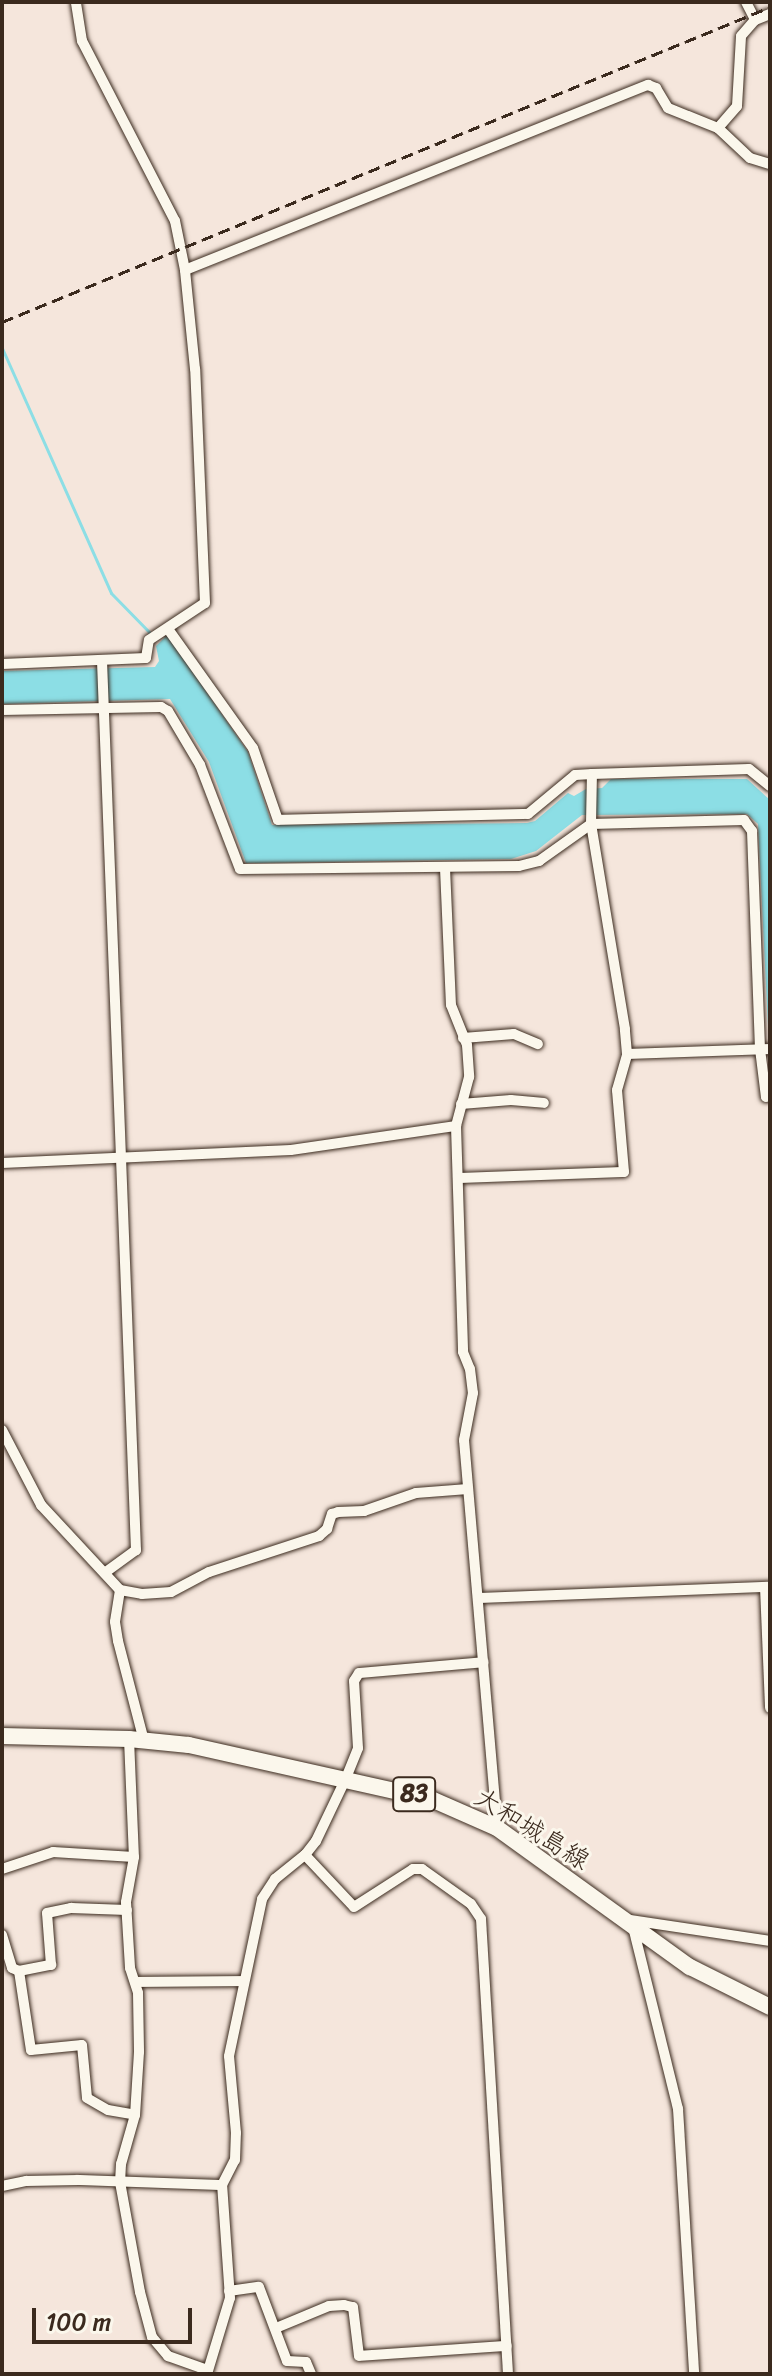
<!DOCTYPE html>
<meta charset="utf-8">
<style>
body{margin:0}
#map{position:relative;width:772px;height:2376px;overflow:hidden;background:#f5e6dc;font-family:Sriracha,"Klee One",sans-serif}
div>[style]{position:absolute}
.water>*{inset:0;background:#8cdee5}
.stream>*{height:3px;margin:-1.5px;padding:0 1.5px;transform-origin:1.5px;border-radius:1.5px;background:#8cdee5}
.roads{filter:drop-shadow(0 0 2px #3b2a1e) drop-shadow(0 0 2px #3b2a1e)}
.street>*{height:10px;margin:-5px;padding:0 5px;transform-origin:5px;border-radius:5px;background:#fbf7ec}
.primary>*{height:16px;margin:-8px;padding:0 8px;transform-origin:8px;border-radius:8px;background:#fbf7ec}
.rail>*{height:3px;margin-top:-1.5px;transform-origin:0;background:repeating-linear-gradient(90deg,#3b2a1e 0 12px,transparent 0 18px)}
span{translate:-50% -50%;white-space:nowrap;text-align:center;line-height:1.15;-webkit-text-stroke:6px #fbf7ec;paint-order:stroke}
.shield-label span{padding:2px 6px;background:#fbf7ec;border:2px solid;border-radius:6px;-webkit-text-stroke-width:0}
.shield-label{font-size:24px;color:#3b2a1e;font-weight:700}
.street-label{font-size:26px;color:#3b2a1e}
.frame{position:absolute;inset:0;border:4px solid #3b2a1e;pointer-events:none}
.scale{position:absolute;left:32px;top:2308px;width:160px;height:36px;box-sizing:border-box;border:4px solid #3b2a1e;border-top:0;padding-left:10px;font-size:24px;line-height:28px;white-space:nowrap;color:#3b2a1e;-webkit-text-stroke:6px #fbf7ec;paint-order:stroke}
</style>
<div id="map">
<div class="water">
<i style="clip-path:polygon(167px 635px,248px 752px,272px 825px,527px 823px,535px 821px,568px 793px,574px 796px,586px 789px,602px 788px,611px 779px,747px 779px,770px 800px,770px 1067px,758px 824px,747px 814px,582px 815px,536px 851px,511px 859px,246px 863px,209px 762px,170px 699px,2px 704px,2px 671px,155px 667px,159px 661px,156px 646px)"></i>
</div>
<div class="stream">
<i style="left:2px;top:348px;width:268px;rotate:66deg"></i>
<i style="left:111px;top:593px;width:57px;rotate:45.7deg"></i>
</div>
<div class="roads">
<div class="street">
<i style="left:746px;top:2px;width:20px;rotate:63deg"></i>
<i style="left:718px;top:128px;width:29px;rotate:-49deg"></i>
<i style="left:737px;top:106px;width:70px;rotate:-86.7deg"></i>
<i style="left:741px;top:36px;width:21px;rotate:-49deg"></i>
<i style="left:755px;top:20px;width:16px;rotate:-22deg"></i>
<i style="left:185px;top:270px;width:499px;rotate:-21.8deg"></i>
<i style="left:648px;top:85px;width:9px;rotate:21deg"></i>
<i style="left:656px;top:88px;width:23px;rotate:59deg"></i>
<i style="left:668px;top:108px;width:54px;rotate:21.8deg"></i>
<i style="left:718px;top:128px;width:44px;rotate:43.2deg"></i>
<i style="left:750px;top:158px;width:21px;rotate:17deg"></i>
<i style="left:168px;top:629px;width:146px;rotate:54.5deg"></i>
<i style="left:253px;top:748px;width:76px;rotate:70.9deg"></i>
<i style="left:278px;top:820px;width:250px;rotate:-1.4deg"></i>
<i style="left:528px;top:814px;width:61px;rotate:-39.7deg"></i>
<i style="left:575px;top:775px;width:17px;rotate:-3deg"></i>
<i style="left:592px;top:774px;width:157px;rotate:-1.8deg"></i>
<i style="left:749px;top:769px;width:27px;rotate:39deg"></i>
<i style="left:102px;top:661px;width:890px;rotate:87.81deg"></i>
<i style="left:136px;top:1550px;width:39px;rotate:144deg"></i>
<i style="left:2px;top:664px;width:144px;rotate:-2.4deg"></i>
<i style="left:146px;top:658px;width:18px;rotate:-81deg"></i>
<i style="left:149px;top:640px;width:67px;rotate:-33.5deg"></i>
<i style="left:205px;top:603px;width:234px;rotate:-92.4deg"></i>
<i style="left:195px;top:369px;width:100px;rotate:-95.8deg"></i>
<i style="left:185px;top:270px;width:50px;rotate:-101.5deg"></i>
<i style="left:175px;top:221px;width:203px;rotate:-117.3deg"></i>
<i style="left:82px;top:41px;width:39px;rotate:-99deg"></i>
<i style="left:2px;top:710px;width:159px;rotate:-1.1deg"></i>
<i style="left:161px;top:707px;width:8px;rotate:30deg"></i>
<i style="left:168px;top:711px;width:63px;rotate:59.3deg"></i>
<i style="left:200px;top:765px;width:111px;rotate:69deg"></i>
<i style="left:240px;top:869px;width:279px;rotate:-0.6deg"></i>
<i style="left:519px;top:866px;width:21px;rotate:-14deg"></i>
<i style="left:539px;top:861px;width:64px;rotate:-35.4deg"></i>
<i style="left:591px;top:824px;width:153px;rotate:-1.5deg"></i>
<i style="left:744px;top:820px;width:14px;rotate:54deg"></i>
<i style="left:752px;top:831px;width:218px;rotate:87.9deg"></i>
<i style="left:760px;top:1049px;width:48px;rotate:82.9deg"></i>
<i style="left:766px;top:1097px;width:4px;rotate:-14deg"></i>
<i style="left:445px;top:868px;width:137px;rotate:87.5deg"></i>
<i style="left:451px;top:1005px;width:43px;rotate:68.2deg"></i>
<i style="left:467px;top:1045px;width:32px;rotate:86deg"></i>
<i style="left:469px;top:1077px;width:51px;rotate:104.9deg"></i>
<i style="left:456px;top:1126px;width:226px;rotate:88.2deg"></i>
<i style="left:463px;top:1352px;width:18px;rotate:68deg"></i>
<i style="left:470px;top:1369px;width:24px;rotate:83deg"></i>
<i style="left:473px;top:1393px;width:48px;rotate:100.8deg"></i>
<i style="left:464px;top:1440px;width:389px;rotate:85.1deg"></i>
<i style="left:463px;top:1038px;width:51px;rotate:-4.5deg"></i>
<i style="left:514px;top:1034px;width:26px;rotate:23deg"></i>
<i style="left:627px;top:1054px;width:143px;rotate:-2deg"></i>
<i style="left:461px;top:1104px;width:50px;rotate:-4.6deg"></i>
<i style="left:511px;top:1100px;width:33px;rotate:5deg"></i>
<i style="left:2px;top:1163px;width:289px;rotate:-2.6deg"></i>
<i style="left:291px;top:1150px;width:167px;rotate:-8.3deg"></i>
<i style="left:458px;top:1178px;width:166px;rotate:-2.1deg"></i>
<i style="left:624px;top:1172px;width:82px;rotate:-94.9deg"></i>
<i style="left:617px;top:1090px;width:37px;rotate:-74deg"></i>
<i style="left:627px;top:1054px;width:25px;rotate:-95deg"></i>
<i style="left:625px;top:1029px;width:208px;rotate:-99.4deg"></i>
<i style="left:591px;top:824px;width:50px;rotate:-88.9deg"></i>
<i style="left:2px;top:1430px;width:85px;rotate:62.5deg"></i>
<i style="left:41px;top:1505px;width:116px;rotate:47.1deg"></i>
<i style="left:120px;top:1590px;width:22px;rotate:10deg"></i>
<i style="left:142px;top:1594px;width:29px;rotate:-4deg"></i>
<i style="left:171px;top:1592px;width:43px;rotate:-27.8deg"></i>
<i style="left:209px;top:1572px;width:116px;rotate:-18.1deg"></i>
<i style="left:319px;top:1536px;width:11px;rotate:-41deg"></i>
<i style="left:327px;top:1529px;width:16px;rotate:-72deg"></i>
<i style="left:332px;top:1514px;width:6px;rotate:-18deg"></i>
<i style="left:338px;top:1512px;width:26px;rotate:-2deg"></i>
<i style="left:364px;top:1511px;width:55px;rotate:-19.1deg"></i>
<i style="left:416px;top:1493px;width:52px;rotate:-4.4deg"></i>
<i style="left:765px;top:1587px;width:121px;rotate:87.6deg"></i>
<i style="left:120px;top:1590px;width:32px;rotate:99deg"></i>
<i style="left:115px;top:1622px;width:19px;rotate:81deg"></i>
<i style="left:118px;top:1641px;width:103px;rotate:75.4deg"></i>
<i style="left:478px;top:1598px;width:292px;rotate:-2.2deg"></i>
<i style="left:129px;top:1739px;width:118px;rotate:87.6deg"></i>
<i style="left:134px;top:1857px;width:46px;rotate:100.1deg"></i>
<i style="left:126px;top:1902px;width:66px;rotate:86.5deg"></i>
<i style="left:130px;top:1968px;width:26px;rotate:72deg"></i>
<i style="left:138px;top:1993px;width:59px;rotate:89deg"></i>
<i style="left:139px;top:2052px;width:63px;rotate:93.6deg"></i>
<i style="left:135px;top:2115px;width:51px;rotate:105.9deg"></i>
<i style="left:121px;top:2164px;width:18px;rotate:93deg"></i>
<i style="left:120px;top:2182px;width:112px;rotate:79.7deg"></i>
<i style="left:140px;top:2292px;width:47px;rotate:75.1deg"></i>
<i style="left:152px;top:2337px;width:25px;rotate:50deg"></i>
<i style="left:168px;top:2356px;width:41px;rotate:19.7deg"></i>
<i style="left:305px;top:1855px;width:71px;rotate:46.7deg"></i>
<i style="left:354px;top:1907px;width:70px;rotate:-32.8deg"></i>
<i style="left:413px;top:1869px;width:9px"></i>
<i style="left:422px;top:1869px;width:60px;rotate:35.5deg"></i>
<i style="left:471px;top:1904px;width:18px;rotate:56deg"></i>
<i style="left:481px;top:1919px;width:456px;rotate:86.6deg"></i>
<i style="left:2px;top:1869px;width:54px;rotate:-18.4deg"></i>
<i style="left:53px;top:1852px;width:81px;rotate:3.5deg"></i>
<i style="left:630px;top:1920px;width:142px;rotate:8.5deg"></i>
<i style="left:633px;top:1927px;width:187px;rotate:76.1deg"></i>
<i style="left:678px;top:2109px;width:265px;rotate:86.5deg"></i>
<i style="left:2px;top:1935px;width:34px;rotate:73deg"></i>
<i style="left:12px;top:1968px;width:8px;rotate:23deg"></i>
<i style="left:19px;top:1971px;width:80px;rotate:81.4deg"></i>
<i style="left:31px;top:2050px;width:51px;rotate:-5.6deg"></i>
<i style="left:82px;top:2045px;width:53px;rotate:84.6deg"></i>
<i style="left:87px;top:2098px;width:24px;rotate:30deg"></i>
<i style="left:108px;top:2110px;width:27px;rotate:10deg"></i>
<i style="left:19px;top:1971px;width:33px;rotate:-11deg"></i>
<i style="left:51px;top:1965px;width:52px;rotate:-94.4deg"></i>
<i style="left:47px;top:1913px;width:25px;rotate:-12deg"></i>
<i style="left:71px;top:1908px;width:56px;rotate:2deg"></i>
<i style="left:136px;top:1982px;width:108px;rotate:-0.5deg"></i>
<i style="left:2px;top:2186px;width:25px;rotate:-12deg"></i>
<i style="left:26px;top:2181px;width:52px;rotate:-1.1deg"></i>
<i style="left:78px;top:2180px;width:144px;rotate:2deg"></i>
<i style="left:229px;top:2291px;width:30px;rotate:-8deg"></i>
<i style="left:259px;top:2287px;width:79px;rotate:69.3deg"></i>
<i style="left:287px;top:2361px;width:19px;rotate:3deg"></i>
<i style="left:306px;top:2362px;width:13px;rotate:67deg"></i>
<i style="left:276px;top:2328px;width:57px;rotate:-22.5deg"></i>
<i style="left:329px;top:2306px;width:15px;rotate:-4deg"></i>
<i style="left:344px;top:2305px;width:9px;rotate:13deg"></i>
<i style="left:353px;top:2307px;width:49px;rotate:83deg"></i>
<i style="left:359px;top:2356px;width:148px;rotate:-3.9deg"></i>
<i style="left:207px;top:2374px;width:79px;rotate:-73.2deg"></i>
<i style="left:230px;top:2298px;width:113px;rotate:-94deg"></i>
<i style="left:222px;top:2185px;width:28px;rotate:-63deg"></i>
<i style="left:235px;top:2160px;width:27px;rotate:-88deg"></i>
<i style="left:236px;top:2133px;width:77px;rotate:-95.2deg"></i>
<i style="left:229px;top:2056px;width:160px;rotate:-78.1deg"></i>
<i style="left:262px;top:1899px;width:24px;rotate:-57deg"></i>
<i style="left:275px;top:1879px;width:38px;rotate:-39deg"></i>
<i style="left:305px;top:1855px;width:18px;rotate:-52deg"></i>
<i style="left:316px;top:1841px;width:70px;rotate:-64.5deg"></i>
<i style="left:346px;top:1778px;width:32px;rotate:-68deg"></i>
<i style="left:358px;top:1748px;width:67px;rotate:-93.4deg"></i>
<i style="left:354px;top:1681px;width:9px;rotate:-58deg"></i>
<i style="left:359px;top:1673px;width:125px;rotate:-5deg"></i>
</div>
<div class="primary">
<i style="left:2px;top:1736px;width:127px;rotate:1.4deg"></i>
<i style="left:129px;top:1739px;width:60px;rotate:5.7deg"></i>
<i style="left:189px;top:1745px;width:248px;rotate:12.6deg"></i>
<i style="left:431px;top:1799px;width:72px;rotate:23.7deg"></i>
<i style="left:497px;top:1828px;width:238px;rotate:35.8deg"></i>
<i style="left:690px;top:1967px;width:89px;rotate:26.6deg"></i>
</div>
</div>
<div class="rail">
<i style="left:2px;top:322px;width:830px;rotate:-22.3deg"></i>
</div>
<div class="shield-label">
<span style="left:414px;top:1794px">83</span>
</div>
<div class="street-label">
<span style="left:532px;top:1829px;rotate:32deg">大和城島線</span>
</div>
<div class="frame"></div>
<div class="scale">100 m</div>
</div>
